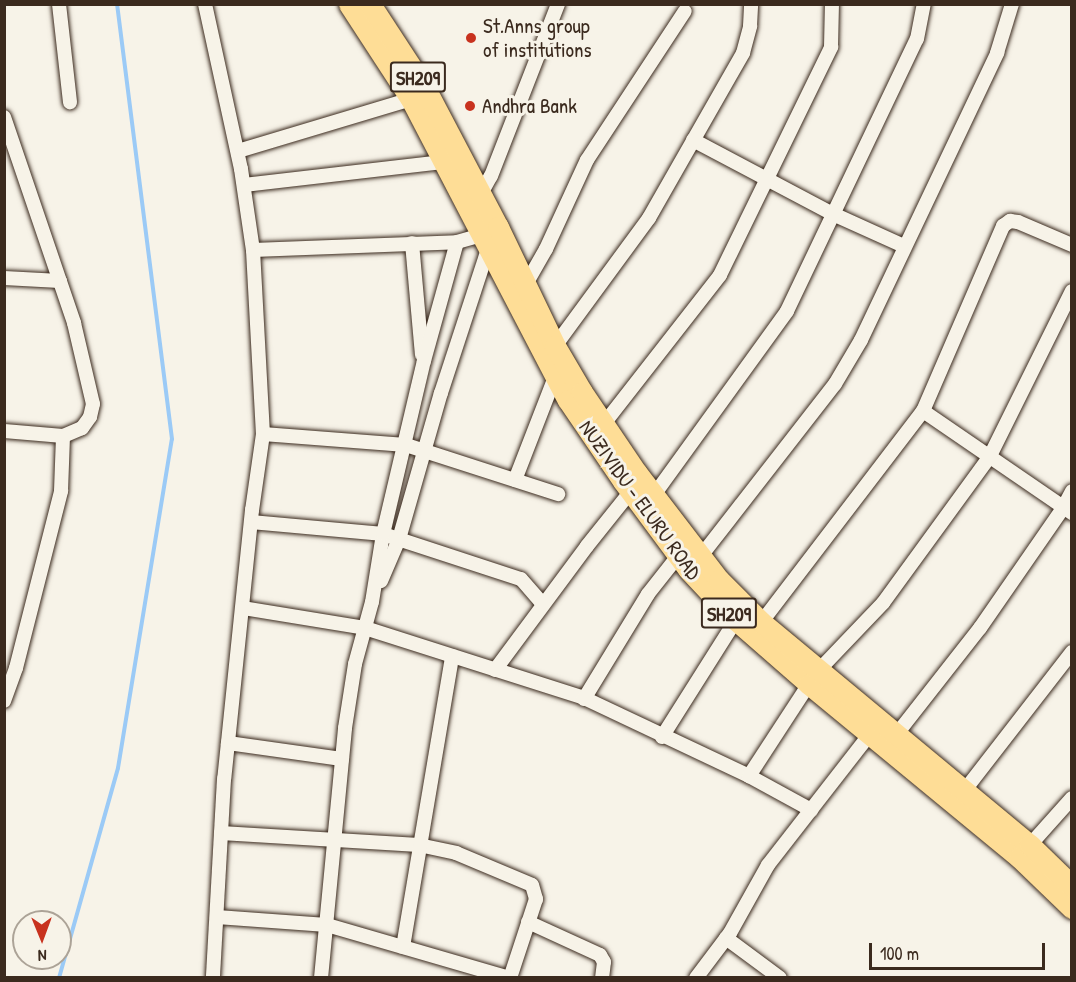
<!DOCTYPE html>
<style>
body{margin:0}
#map{position:relative;width:1076px;height:982px;overflow:hidden;background:#f7f3e8;font-family:"Patrick Hand",sans-serif}
div>[style]{position:absolute}
.stream>*{height:4px;margin:-2px;padding:0 2px;transform-origin:2px;border-radius:2px;background:#9bcaf6}
.roads{filter:drop-shadow(0 0 2px #3b2a1e) drop-shadow(0 0 2px #3b2a1e)}
.minor>*{height:14px;margin:-7px;padding:0 7px;transform-origin:7px;border-radius:7px;background:#f7f3e8}
.primary>*{height:21px;margin:-10.5px;padding:0 10.5px;transform-origin:10.5px;border-radius:10.5px;background:#fedd96}
.dots>*{width:16px;height:16px;translate:-50% -50%;box-sizing:border-box;border:3px solid #f7f3e8;border-radius:50%}
span{translate:-50% -50%;white-space:nowrap;text-align:center;line-height:1.15;-webkit-text-stroke:6px #f7f3e8;paint-order:stroke}
.shield-label span{padding:2px 4px;background:#f7f3e8;border:2px solid;border-radius:4px;-webkit-text-stroke-width:0}
.shield-label{font-size:20px;color:#3b2a1e;font-weight:700}
.poi-label{font-size:21px;color:#3b2a1e}
.left{translate:0 -50%;text-align:left}
.street-label{font-size:21px;color:#3b2a1e}
.frame{position:absolute;inset:0;border:6px solid #3b2a1e;pointer-events:none}
.north{position:absolute;left:12px;top:910px;width:60px;height:60px;box-sizing:border-box;background:#f7f3e8;border:2px solid #aca397;border-radius:50%;rotate:179deg;font-size:16px;font-weight:700;line-height:24px;text-align:center;color:#3b2a1e}
.north::after{content:'';display:block;margin:auto;width:21px;height:27px;background:#c8321e;clip-path:polygon(50% 0,100% 100%,50% 72%,0 100%)}
.scale{position:absolute;left:869px;top:943px;width:176px;height:27px;box-sizing:border-box;border:3px solid #3b2a1e;border-top:0;padding-left:8px;font-size:18px;line-height:21px;white-space:nowrap;color:#3b2a1e;-webkit-text-stroke:4px #f7f3e8;paint-order:stroke}
</style>
<div id="map">
<div class="stream">
<i style="left:59px;top:978px;width:218px;rotate:-74.3deg"></i>
<i style="left:118px;top:768px;width:333px;rotate:-80.7deg"></i>
<i style="left:172px;top:439px;width:438px;rotate:-97.2deg"></i>
</div>
<div class="roads">
<div class="minor">
<i style="left:59px;top:4px;width:99px;rotate:83.6deg"></i>
<i style="left:205px;top:4px;width:169px;rotate:77.7deg"></i>
<i style="left:241px;top:169px;width:82px;rotate:81.6deg"></i>
<i style="left:253px;top:250px;width:184px;rotate:86.9deg"></i>
<i style="left:263px;top:434px;width:77px;rotate:98.2deg"></i>
<i style="left:252px;top:510px;width:270px;rotate:95.9deg"></i>
<i style="left:224px;top:779px;width:199px;rotate:93.2deg"></i>
<i style="left:4px;top:117px;width:218px;rotate:71.2deg"></i>
<i style="left:74px;top:323px;width:83px;rotate:76.8deg"></i>
<i style="left:93px;top:404px;width:13px;rotate:103deg"></i>
<i style="left:90px;top:417px;width:14px;rotate:126deg"></i>
<i style="left:82px;top:428px;width:21px;rotate:157deg"></i>
<i style="left:63px;top:436px;width:59px;rotate:-175.2deg"></i>
<i style="left:693px;top:140px;width:158px;rotate:27.9deg"></i>
<i style="left:833px;top:214px;width:78px;rotate:24.3deg"></i>
<i style="left:238px;top:151px;width:181px;rotate:-16.7deg"></i>
<i style="left:244px;top:185px;width:200px;rotate:-6.6deg"></i>
<i style="left:478px;top:199px;width:26px;rotate:-61deg"></i>
<i style="left:491px;top:176px;width:185px;rotate:-68.7deg"></i>
<i style="left:412px;top:243px;width:112px;rotate:84.9deg"></i>
<i style="left:253px;top:250px;width:204px;rotate:-2.2deg"></i>
<i style="left:457px;top:242px;width:32px;rotate:-16deg"></i>
<i style="left:4px;top:278px;width:56px;rotate:3.1deg"></i>
<i style="left:526px;top:284px;width:40px;rotate:-60.3deg"></i>
<i style="left:546px;top:249px;width:98px;rotate:-65.3deg"></i>
<i style="left:587px;top:160px;width:178px;rotate:-56.7deg"></i>
<i style="left:555px;top:346px;width:159px;rotate:-53.7deg"></i>
<i style="left:649px;top:218px;width:190px;rotate:-60.3deg"></i>
<i style="left:743px;top:53px;width:28px;rotate:-75deg"></i>
<i style="left:750px;top:26px;width:22px;rotate:-87deg"></i>
<i style="left:923px;top:411px;width:181px;rotate:34.4deg"></i>
<i style="left:603px;top:425px;width:190px;rotate:-52deg"></i>
<i style="left:720px;top:275px;width:254px;rotate:-64deg"></i>
<i style="left:831px;top:47px;width:43px;rotate:-88.7deg"></i>
<i style="left:263px;top:434px;width:143px;rotate:4.4deg"></i>
<i style="left:406px;top:445px;width:160px;rotate:17.9deg"></i>
<i style="left:515px;top:480px;width:110px;rotate:-68.8deg"></i>
<i style="left:654px;top:495px;width:227px;rotate:-54.1deg"></i>
<i style="left:787px;top:311px;width:301px;rotate:-64.5deg"></i>
<i style="left:917px;top:39px;width:36px;rotate:-79deg"></i>
<i style="left:251px;top:522px;width:133px;rotate:5.2deg"></i>
<i style="left:383px;top:534px;width:145px;rotate:18.1deg"></i>
<i style="left:521px;top:579px;width:33px;rotate:49deg"></i>
<i style="left:701px;top:556px;width:218px;rotate:-52.1deg"></i>
<i style="left:835px;top:384px;width:51px;rotate:-59.4deg"></i>
<i style="left:861px;top:340px;width:318px;rotate:-64.6deg"></i>
<i style="left:997px;top:53px;width:51px;rotate:-73deg"></i>
<i style="left:381px;top:581px;width:46px;rotate:-66.8deg"></i>
<i style="left:399px;top:539px;width:152px;rotate:-74deg"></i>
<i style="left:441px;top:393px;width:155px;rotate:-71.9deg"></i>
<i style="left:243px;top:608px;width:124px;rotate:9.3deg"></i>
<i style="left:365px;top:628px;width:230px;rotate:17.7deg"></i>
<i style="left:584px;top:698px;width:183px;rotate:25.3deg"></i>
<i style="left:749px;top:776px;width:71px;rotate:28.7deg"></i>
<i style="left:757px;top:628px;width:273px;rotate:-52.6deg"></i>
<i style="left:923px;top:411px;width:202px;rotate:-66.6deg"></i>
<i style="left:1003px;top:226px;width:9px;rotate:-36deg"></i>
<i style="left:1010px;top:221px;width:8px;rotate:7deg"></i>
<i style="left:1018px;top:222px;width:59px;rotate:23.1deg"></i>
<i style="left:495px;top:670px;width:154px;rotate:-53.4deg"></i>
<i style="left:587px;top:546px;width:70px;rotate:-51.3deg"></i>
<i style="left:819px;top:670px;width:93px;rotate:-46.3deg"></i>
<i style="left:883px;top:603px;width:182px;rotate:-53.9deg"></i>
<i style="left:990px;top:456px;width:184px;rotate:-63.6deg"></i>
<i style="left:584px;top:699px;width:123px;rotate:-58.6deg"></i>
<i style="left:648px;top:594px;width:48px;rotate:-51.7deg"></i>
<i style="left:4px;top:701px;width:35px;rotate:-70deg"></i>
<i style="left:16px;top:668px;width:183px;rotate:-75.7deg"></i>
<i style="left:61px;top:491px;width:55px;rotate:-87.9deg"></i>
<i style="left:896px;top:735px;width:136px;rotate:-51.9deg"></i>
<i style="left:980px;top:628px;width:146px;rotate:-55.3deg"></i>
<i style="left:1063px;top:508px;width:19px;rotate:-62deg"></i>
<i style="left:662px;top:737px;width:138px;rotate:-57.7deg"></i>
<i style="left:228px;top:743px;width:115px;rotate:8deg"></i>
<i style="left:749px;top:776px;width:110px;rotate:-56.9deg"></i>
<i style="left:961px;top:795px;width:181px;rotate:-52.2deg"></i>
<i style="left:221px;top:833px;width:198px;rotate:3.5deg"></i>
<i style="left:419px;top:845px;width:38px;rotate:12deg"></i>
<i style="left:456px;top:853px;width:82px;rotate:22.8deg"></i>
<i style="left:532px;top:885px;width:15px;rotate:74deg"></i>
<i style="left:536px;top:899px;width:83px;rotate:108.2deg"></i>
<i style="left:1030px;top:845px;width:63px;rotate:-48.2deg"></i>
<i style="left:217px;top:917px;width:110px;rotate:4.2deg"></i>
<i style="left:327px;top:925px;width:190px;rotate:16.2deg"></i>
<i style="left:528px;top:922px;width:79px;rotate:24.6deg"></i>
<i style="left:600px;top:955px;width:8px;rotate:60deg"></i>
<i style="left:604px;top:962px;width:16px;rotate:97deg"></i>
<i style="left:726px;top:938px;width:67px;rotate:36.5deg"></i>
<i style="left:403px;top:947px;width:295px;rotate:-80.4deg"></i>
<i style="left:321px;top:978px;width:251px;rotate:-84.5deg"></i>
<i style="left:345px;top:728px;width:65px;rotate:-81.1deg"></i>
<i style="left:355px;top:664px;width:64px;rotate:-74.7deg"></i>
<i style="left:372px;top:602px;width:69px;rotate:-80.8deg"></i>
<i style="left:383px;top:534px;width:178px;rotate:-76.7deg"></i>
<i style="left:424px;top:361px;width:123px;rotate:-74.5deg"></i>
<i style="left:696px;top:978px;width:56px;rotate:-52.9deg"></i>
<i style="left:730px;top:933px;width:78px;rotate:-60.8deg"></i>
<i style="left:768px;top:865px;width:166px;rotate:-52.1deg"></i>
</div>
<div class="primary">
<i style="left:349px;top:4px;width:113px;rotate:56.9deg"></i>
<i style="left:411px;top:99px;width:339px;rotate:62.5deg"></i>
<i style="left:568px;top:400px;width:98px;rotate:55.8deg"></i>
<i style="left:623px;top:481px;width:109px;rotate:53.5deg"></i>
<i style="left:688px;top:569px;width:70px;rotate:46.7deg"></i>
<i style="left:736px;top:620px;width:97px;rotate:41.2deg"></i>
<i style="left:809px;top:684px;width:272px;rotate:39.5deg"></i>
<i style="left:1019px;top:857px;width:74px;rotate:43.9deg"></i>
<i style="left:370px;top:4px;width:103px;rotate:56.9deg"></i>
<i style="left:426px;top:90px;width:155px;rotate:62.3deg"></i>
<i style="left:498px;top:227px;width:132px;rotate:64.4deg"></i>
<i style="left:555px;top:346px;width:53px;rotate:59.6deg"></i>
<i style="left:582px;top:392px;width:97px;rotate:56deg"></i>
<i style="left:636px;top:472px;width:136px;rotate:52.5deg"></i>
<i style="left:719px;top:580px;width:59px;rotate:45deg"></i>
<i style="left:761px;top:622px;width:349px;rotate:39.7deg"></i>
<i style="left:1030px;top:845px;width:59px;rotate:44.3deg"></i>
</div>
</div>
<div class="dots">
<i style="left:471px;top:38px;background:#c8321e"></i>
<i style="left:470px;top:106px;background:#c8321e"></i>
</div>
<div class="shield-label">
<span style="left:418px;top:77px">SH209</span>
<span style="left:729px;top:613px">SH209</span>
</div>
<div class="poi-label">
<span class="left" style="left:483px;top:38px">St.Anns group<br>of institutions</span>
<span class="left" style="left:482px;top:106px">Andhra Bank</span>
</div>
<div class="street-label">
<span style="left:640px;top:500px;rotate:54deg">NUZIVIDU - ELURU ROAD</span>
</div>
<div class="frame"></div>
<div class="north">N</div>
<div class="scale">100 m</div>
</div>
